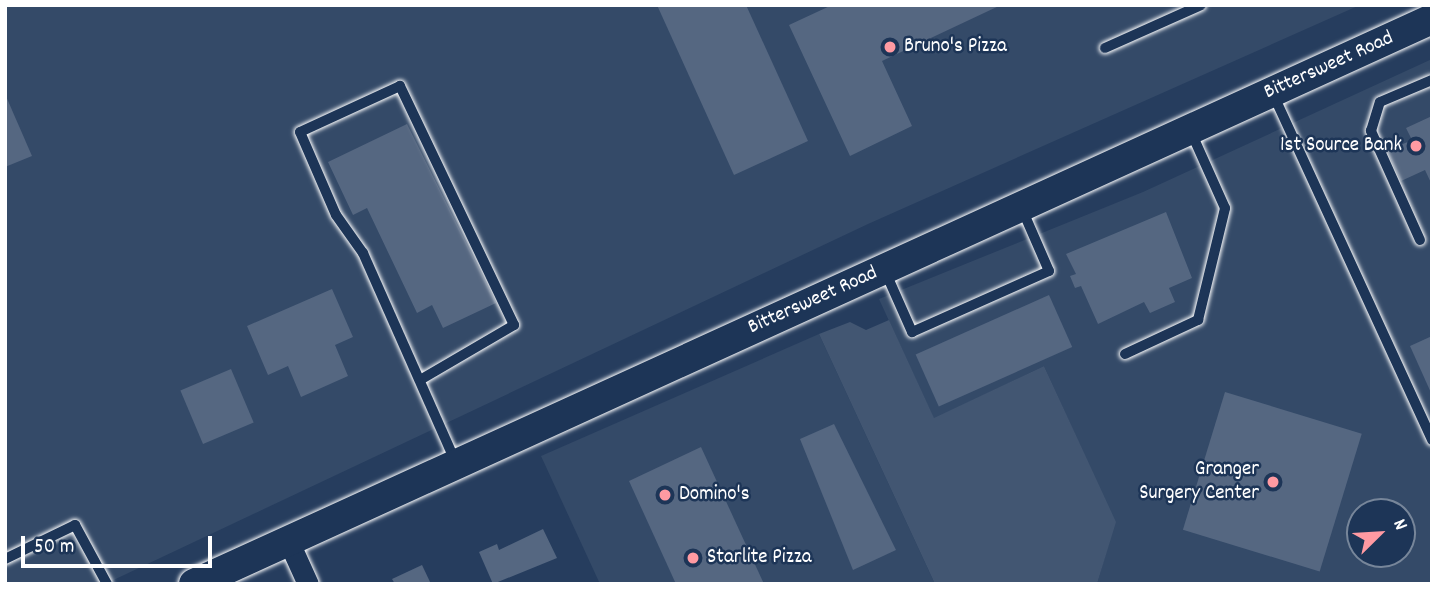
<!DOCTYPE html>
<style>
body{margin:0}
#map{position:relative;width:1437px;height:589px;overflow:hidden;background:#263d5e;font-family:Dekko,sans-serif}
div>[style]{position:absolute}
.built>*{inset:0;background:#344a68}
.green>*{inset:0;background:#425672}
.building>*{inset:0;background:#556781;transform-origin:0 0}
.roads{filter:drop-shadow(0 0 2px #fff) drop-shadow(0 0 2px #fff)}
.lane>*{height:10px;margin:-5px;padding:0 5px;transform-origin:5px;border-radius:5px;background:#1d3557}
.street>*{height:21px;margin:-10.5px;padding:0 10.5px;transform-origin:10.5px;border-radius:10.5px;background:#1d3557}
.secondary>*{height:30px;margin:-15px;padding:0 15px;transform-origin:15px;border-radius:15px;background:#1d3557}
.dots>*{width:19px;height:19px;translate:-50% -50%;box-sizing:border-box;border:4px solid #1d3557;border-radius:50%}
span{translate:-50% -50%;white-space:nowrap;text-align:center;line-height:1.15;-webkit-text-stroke:5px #1d3557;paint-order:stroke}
.poi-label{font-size:21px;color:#fff}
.left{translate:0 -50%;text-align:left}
.right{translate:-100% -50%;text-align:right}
.street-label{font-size:21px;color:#fff}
.frame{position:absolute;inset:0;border:7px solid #fff;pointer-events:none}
.north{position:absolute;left:1346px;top:498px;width:70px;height:70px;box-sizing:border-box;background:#1d3557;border:2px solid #77869a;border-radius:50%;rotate:66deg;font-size:19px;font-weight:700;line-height:28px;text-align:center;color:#fff}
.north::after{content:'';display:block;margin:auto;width:24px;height:32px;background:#ff9aa2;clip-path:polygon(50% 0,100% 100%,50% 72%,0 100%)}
.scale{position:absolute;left:21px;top:536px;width:191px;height:32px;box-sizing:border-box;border:4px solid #fff;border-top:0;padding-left:9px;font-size:21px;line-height:24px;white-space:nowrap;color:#fff;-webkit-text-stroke:5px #1d3557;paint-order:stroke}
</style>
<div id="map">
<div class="built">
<i style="clip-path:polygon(5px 5px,1360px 5px,868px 224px,105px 584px,5px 584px)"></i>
<i style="clip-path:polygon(evenodd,1432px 59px,1432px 584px,1097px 584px,1115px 522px,1044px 366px,934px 419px,879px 299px,1143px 192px,1432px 59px,1360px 512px,1402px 512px,1402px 554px,1360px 554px,1360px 512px)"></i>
<i style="clip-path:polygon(819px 334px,935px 584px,600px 584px,541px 456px)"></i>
</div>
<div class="green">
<i style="clip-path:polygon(889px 320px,934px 418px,1044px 366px,1116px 522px,1097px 584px,935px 584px,819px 334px,850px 322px,866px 330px)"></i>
</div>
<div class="building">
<i style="clip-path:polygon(657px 5px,746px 5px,808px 141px,734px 175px)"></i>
<i style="clip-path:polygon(832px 5px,1001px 5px,882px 61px,912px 126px,850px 156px,789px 25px)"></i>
<i style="clip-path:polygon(5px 94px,32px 156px,5px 167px)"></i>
<i style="clip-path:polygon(1432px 116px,1432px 185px,1425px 170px,1401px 181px,1387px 151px,1412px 140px,1406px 128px)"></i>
<i style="clip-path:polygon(407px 124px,496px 303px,443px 328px,432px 305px,417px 313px,367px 208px,353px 215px,328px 162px)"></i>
<i style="clip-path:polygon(1166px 212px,1192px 278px,1169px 288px,1175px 302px,1150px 313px,1144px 302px,1098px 324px,1081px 286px,1075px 288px,1070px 276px,1076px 274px,1066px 254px)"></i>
<i style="clip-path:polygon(332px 289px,353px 337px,335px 345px,348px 376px,301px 397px,288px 366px,268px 375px,247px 326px)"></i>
<i style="left:1049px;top:295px;width:57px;height:146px;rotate:66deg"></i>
<i style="clip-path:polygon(1432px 336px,1432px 395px,1410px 346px)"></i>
<i style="left:231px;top:369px;width:58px;height:55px;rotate:67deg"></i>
<i style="left:1225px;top:392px;width:143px;height:144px;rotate:17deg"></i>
<i style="clip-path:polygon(834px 424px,896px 550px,853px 570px,800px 439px)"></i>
<i style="clip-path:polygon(701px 447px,764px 584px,676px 584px,629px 481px)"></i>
<i style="clip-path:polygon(543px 529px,557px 558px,493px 584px,479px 552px,497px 544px,499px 550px)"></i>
<i style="clip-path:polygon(422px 565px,431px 584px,395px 584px,392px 579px)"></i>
</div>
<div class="roads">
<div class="lane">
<i style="left:1105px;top:48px;width:105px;rotate:-24.1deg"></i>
<i style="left:1273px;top:94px;width:381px;rotate:65.3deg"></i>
<i style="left:1420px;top:240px;width:120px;rotate:-114.2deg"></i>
<i style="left:1371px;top:131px;width:30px;rotate:-73deg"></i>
<i style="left:1380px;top:102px;width:56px;rotate:-22.9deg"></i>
<i style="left:885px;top:271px;width:67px;rotate:66.1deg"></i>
<i style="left:912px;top:332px;width:150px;rotate:-24deg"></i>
<i style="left:1049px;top:271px;width:68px;rotate:-113.5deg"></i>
<i style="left:1125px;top:354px;width:81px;rotate:-25deg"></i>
<i style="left:1198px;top:320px;width:115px;rotate:-76.4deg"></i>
<i style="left:1225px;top:208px;width:83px;rotate:-114.1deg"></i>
<i style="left:420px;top:380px;width:109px;rotate:-30.3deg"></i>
<i style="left:514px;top:325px;width:265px;rotate:-115.5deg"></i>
<i style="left:400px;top:86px;width:110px;rotate:155.3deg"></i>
<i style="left:300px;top:132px;width:90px;rotate:66.6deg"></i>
<i style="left:336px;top:215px;width:47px;rotate:54.6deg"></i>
<i style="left:363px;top:253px;width:227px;rotate:66.1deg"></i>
<i style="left:5px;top:559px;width:78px;rotate:-25.9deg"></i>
<i style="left:75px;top:525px;width:67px;rotate:61.5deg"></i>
</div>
<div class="street">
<i style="left:288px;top:540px;width:48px;rotate:65.6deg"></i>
</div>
<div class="secondary">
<i style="left:194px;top:584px;width:1361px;rotate:-24.53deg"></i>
</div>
</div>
<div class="dots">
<i style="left:890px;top:47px;background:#ff9aa2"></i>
<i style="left:1416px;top:146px;background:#ff9aa2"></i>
<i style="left:1273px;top:482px;background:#ff9aa2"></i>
<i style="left:665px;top:495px;background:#ff9aa2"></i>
<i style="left:693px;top:558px;background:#ff9aa2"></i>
</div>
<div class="poi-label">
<span class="left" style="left:904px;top:47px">Bruno's Pizza</span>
<span class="right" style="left:1402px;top:146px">1st Source Bank</span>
<span class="right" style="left:1259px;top:482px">Granger<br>Surgery Center</span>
<span class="left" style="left:679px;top:495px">Domino's</span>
<span class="left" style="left:707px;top:558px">Starlite Pizza</span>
</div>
<div class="street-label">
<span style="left:1329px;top:66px;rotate:-24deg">Bittersweet Road</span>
<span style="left:813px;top:301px;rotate:-24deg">Bittersweet Road</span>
</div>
<div class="frame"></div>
<div class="north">N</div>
<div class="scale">50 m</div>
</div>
